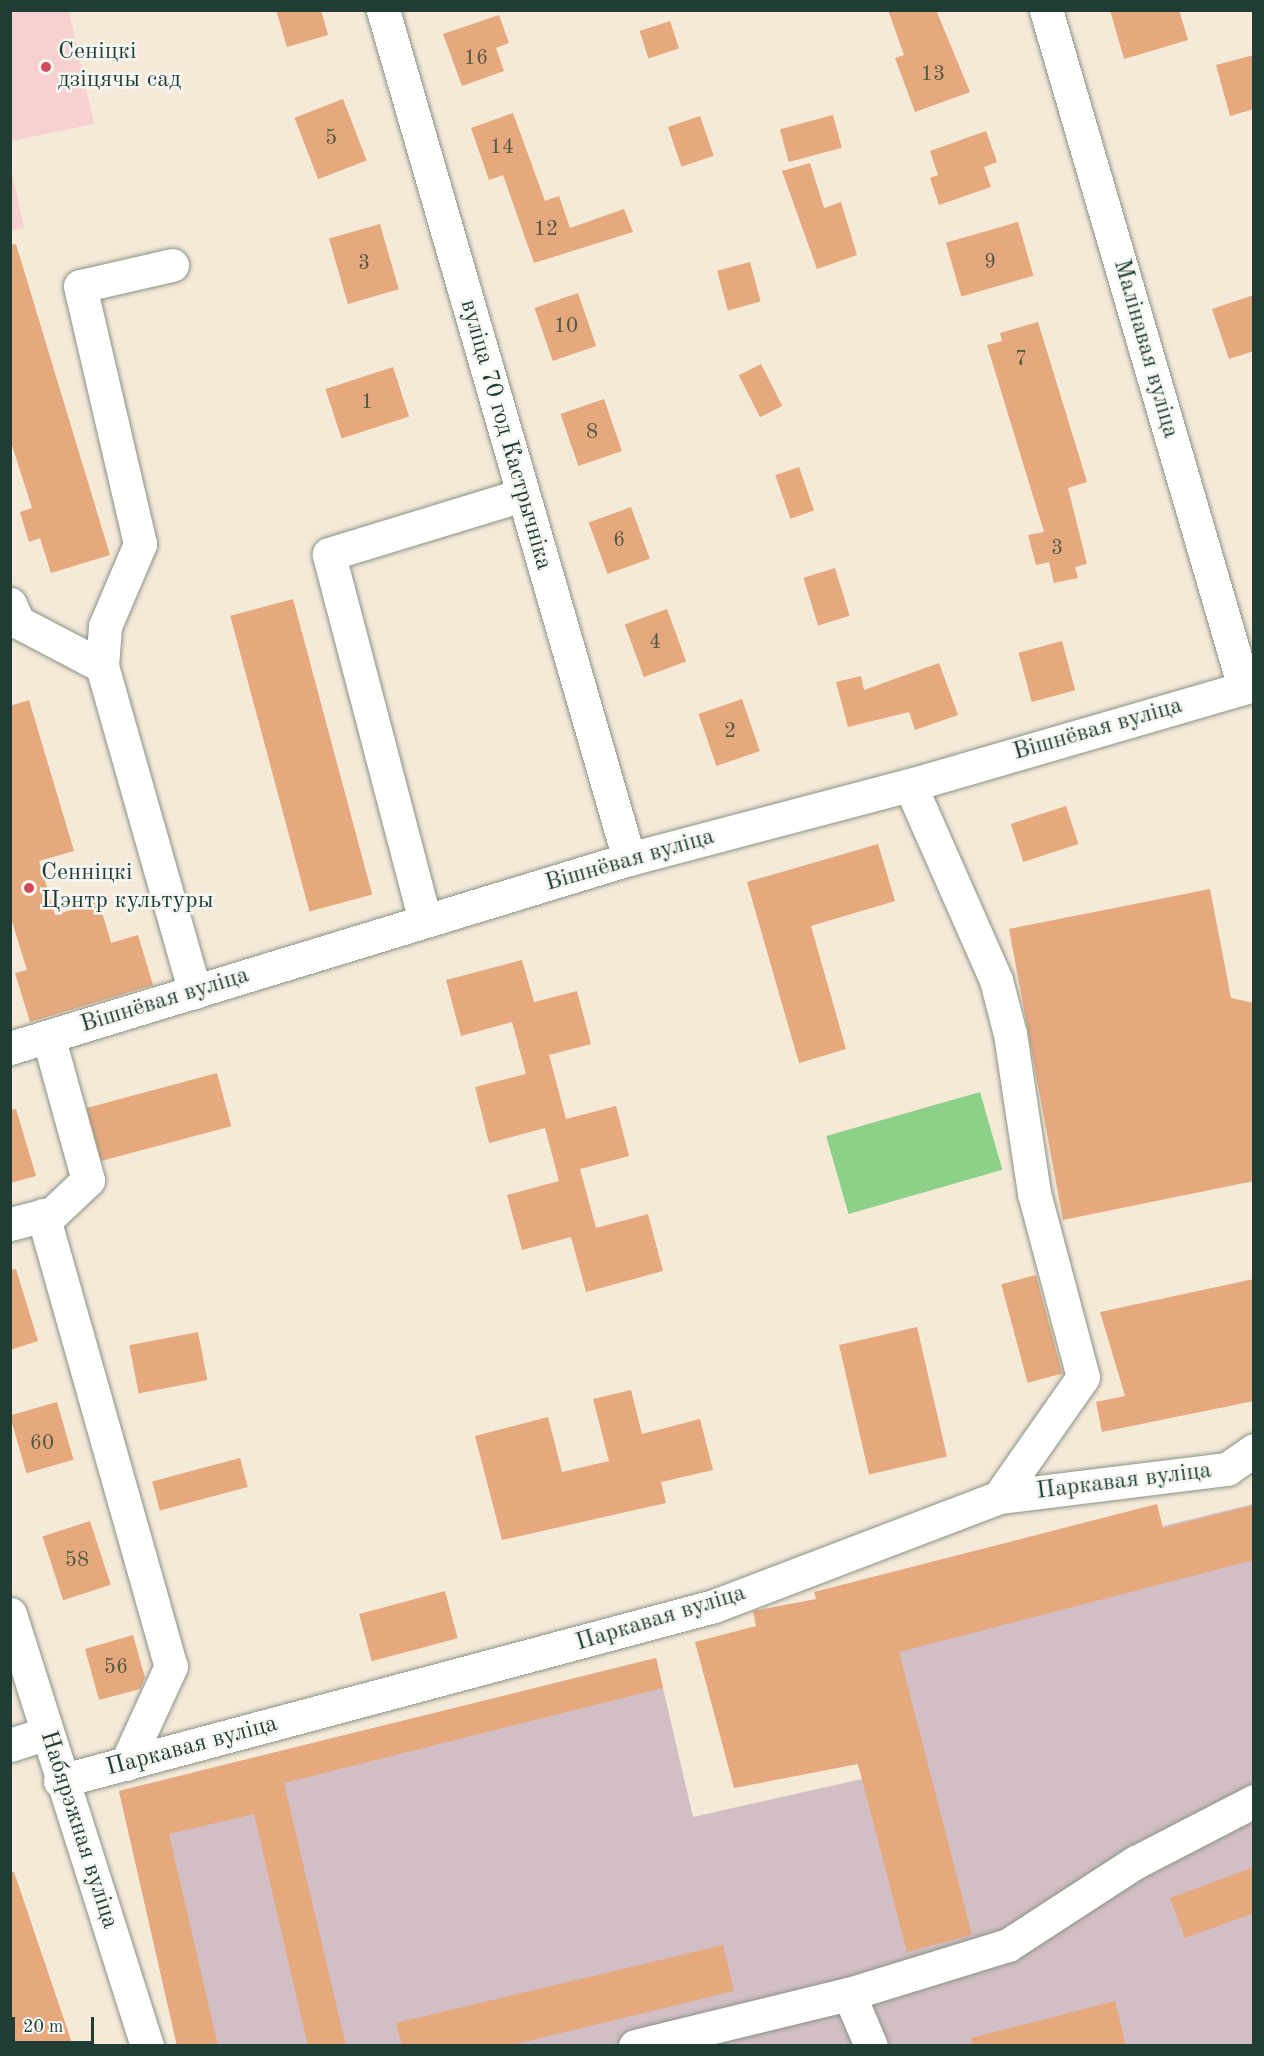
<!DOCTYPE html>
<meta charset="utf-8">
<style>
body{margin:0}
#map{position:relative;width:1264px;height:2056px;overflow:hidden;background:#f5e9d8;font-family:"Old Standard TT",serif}
div>[style]{position:absolute}
.built>*{inset:0;background:#f7d0cf}
.industrial>*{inset:0;background:#d2bec5}
.green>*{inset:0;background:#8dd189;transform-origin:0 0}
.building>*{inset:0;background:#e6a97e;transform-origin:0 0}
.roads{filter:drop-shadow(0 0 2px #8a9386) drop-shadow(0 0 2px #8a9386)}
.minor>*{height:33px;margin:-16.5px;padding:0 16.5px;transform-origin:16.5px;border-radius:16.5px;background:#fff}
.dots>*{width:16px;height:16px;translate:-50% -50%;box-sizing:border-box;border:3px solid #f6f6f2;border-radius:50%}
span{translate:-50% -50%;white-space:nowrap;text-align:center;line-height:1.15;-webkit-text-stroke:5px #f6f6f2;paint-order:stroke}
.number-label{font-size:21px;color:#515846}
.number-label span{-webkit-text-stroke-width:0}
.poi-label{font-size:24px;color:#1f3d34}
.left{translate:0 -50%;text-align:left}
.street-label{font-size:24px;color:#1f3d34}
.frame{position:absolute;inset:0;border:12px solid #1f3d34;pointer-events:none}
.scale{position:absolute;left:12px;top:2017px;width:82px;height:27px;box-sizing:border-box;border:3px solid #1f3d34;border-top:0;padding-left:8px;font-size:18px;line-height:21px;white-space:nowrap;color:#1f3d34;-webkit-text-stroke:4px #f6f6f2;paint-order:stroke}
</style>
<div id="map">
<div class="built">
<i style="clip-path:polygon(11px 10px,69px 11px,94px 124px,11px 141px)"></i>
<i style="clip-path:polygon(11px 169px,24px 228px,11px 231px,10px 231px)"></i>
</div>
<div class="industrial">
<i style="clip-path:polygon(1253px 1504px,1253px 2045px,177px 2045px,119px 1791px,656px 1658px,693px 1817px,862px 1779px,815px 1612px)"></i>
</div>
<div class="green">
<i style="left:980px;top:1092px;width:81px;height:160px;rotate:74deg"></i>
</div>
<div class="building">
<i style="clip-path:polygon(276px 10px,321px 10px,328px 35px,287px 47px)"></i>
<i style="clip-path:polygon(888px 10px,936px 10px,970px 92px,915px 112px,895px 58px,904px 55px)"></i>
<i style="clip-path:polygon(1110px 10px,1179px 10px,1188px 40px,1124px 59px)"></i>
<i style="clip-path:polygon(499px 15px,509px 43px,496px 48px,504px 71px,462px 86px,443px 34px)"></i>
<i style="left:670px;top:21px;width:29px;height:32px;rotate:72deg"></i>
<i style="clip-path:polygon(1254px 55px,1254px 109px,1230px 116px,1216px 65px)"></i>
<i style="left:343px;top:99px;width:66px;height:52px;rotate:69deg"></i>
<i style="clip-path:polygon(513px 113px,545px 201px,559px 196px,570px 228px,624px 209px,633px 232px,534px 263px,503px 175px,489px 180px,471px 128px)"></i>
<i style="left:833px;top:115px;width:34px;height:55px;rotate:75deg"></i>
<i style="left:700px;top:116px;width:42px;height:34px;rotate:71deg"></i>
<i style="clip-path:polygon(986px 131px,997px 162px,984px 167px,991px 187px,939px 205px,930px 178px,938px 175px,930px 151px)"></i>
<i style="clip-path:polygon(810px 163px,824px 208px,841px 202px,857px 255px,817px 269px,782px 171px)"></i>
<i style="left:1018px;top:222px;width:56px;height:75px;rotate:74deg"></i>
<i style="left:380px;top:224px;width:68px;height:53px;rotate:74deg"></i>
<i style="clip-path:polygon(16px 244px,110px 555px,51px 573px,40px 538px,29px 542px,20px 512px,32px 508px,10px 439px,10px 245px)"></i>
<i style="left:750px;top:262px;width:41px;height:34px;rotate:75deg"></i>
<i style="left:578px;top:293px;width:56px;height:46px;rotate:71deg"></i>
<i style="clip-path:polygon(1254px 295px,1254px 351px,1229px 359px,1212px 309px)"></i>
<i style="clip-path:polygon(1038px 322px,1087px 482px,1068px 488px,1087px 564px,1075px 567px,1078px 578px,1054px 583px,1049px 562px,1036px 565px,1028px 535px,1044px 532px,987px 345px,1002px 341px,1000px 333px)"></i>
<i style="left:761px;top:364px;width:47px;height:25px;rotate:63deg"></i>
<i style="left:393px;top:367px;width:52px;height:71px;rotate:72deg"></i>
<i style="left:604px;top:399px;width:55px;height:46px;rotate:71deg"></i>
<i style="left:799px;top:467px;width:46px;height:25px;rotate:71deg"></i>
<i style="left:631px;top:507px;width:55px;height:45px;rotate:70deg"></i>
<i style="left:835px;top:568px;width:50px;height:33px;rotate:73deg"></i>
<i style="left:293px;top:599px;width:306px;height:65px;rotate:75deg"></i>
<i style="left:667px;top:609px;width:56px;height:45px;rotate:70deg"></i>
<i style="left:1062px;top:641px;width:51px;height:45px;rotate:75deg"></i>
<i style="clip-path:polygon(939px 663px,958px 715px,915px 730px,909px 712px,848px 727px,836px 682px,861px 676px,864px 690px)"></i>
<i style="left:742px;top:699px;width:55px;height:46px;rotate:71deg"></i>
<i style="clip-path:polygon(29px 700px,74px 851px,39px 861px,55px 915px,99px 901px,111px 943px,138px 935px,153px 985px,30px 1022px,15px 973px,27px 970px,10px 915px,10px 706px)"></i>
<i style="left:1066px;top:806px;width:40px;height:58px;rotate:72deg"></i>
<i style="clip-path:polygon(878px 844px,895px 901px,811px 926px,846px 1049px,799px 1063px,747px 882px)"></i>
<i style="clip-path:polygon(1210px 889px,1231px 998px,1254px 1003px,1254px 1181px,1063px 1220px,1009px 929px)"></i>
<i style="clip-path:polygon(522px 960px,534px 1002px,577px 991px,591px 1044px,549px 1055px,566px 1119px,616px 1106px,629px 1156px,580px 1169px,596px 1228px,648px 1214px,663px 1271px,586px 1292px,571px 1237px,522px 1250px,507px 1195px,559px 1181px,545px 1128px,489px 1143px,475px 1087px,526px 1074px,512px 1022px,461px 1036px,446px 980px)"></i>
<i style="left:217px;top:1073px;width:55px;height:135px;rotate:75deg"></i>
<i style="clip-path:polygon(16px 1109px,36px 1176px,10px 1183px,10px 1110px)"></i>
<i style="clip-path:polygon(16px 1269px,38px 1341px,10px 1350px,10px 1270px)"></i>
<i style="left:1036px;top:1275px;width:102px;height:36px;rotate:75deg"></i>
<i style="clip-path:polygon(1254px 1279px,1254px 1401px,1102px 1432px,1096px 1402px,1125px 1396px,1100px 1312px)"></i>
<i style="left:917px;top:1327px;width:133px;height:80px;rotate:77deg"></i>
<i style="left:198px;top:1332px;width:49px;height:70px;rotate:79deg"></i>
<i style="clip-path:polygon(631px 1390px,642px 1434px,700px 1419px,713px 1470px,661px 1482px,666px 1503px,502px 1540px,475px 1436px,548px 1417px,562px 1472px,609px 1461px,593px 1399px)"></i>
<i style="left:57px;top:1402px;width:60px;height:49px;rotate:74deg"></i>
<i style="left:240px;top:1458px;width:30px;height:91px;rotate:75deg"></i>
<i style="clip-path:polygon(1157px 1504px,1163px 1528px,1254px 1505px,1254px 1560px,899px 1652px,972px 1935px,907px 1952px,858px 1764px,734px 1788px,695px 1642px,756px 1626px,753px 1611px,816px 1599px,814px 1592px)"></i>
<i style="left:90px;top:1521px;width:67px;height:50px;rotate:72deg"></i>
<i style="left:445px;top:1591px;width:49px;height:89px;rotate:75deg"></i>
<i style="clip-path:polygon(133px 1635px,145px 1678px,140px 1689px,99px 1700px,85px 1649px)"></i>
<i style="clip-path:polygon(656px 1658px,663px 1688px,284px 1783px,346px 2046px,308px 2046px,254px 1814px,169px 1834px,218px 2046px,177px 2046px,119px 1791px)"></i>
<i style="clip-path:polygon(1254px 1867px,1254px 1913px,1185px 1938px,1170px 1898px)"></i>
<i style="clip-path:polygon(10px 1872px,14px 1872px,73px 2046px,10px 2046px)"></i>
<i style="clip-path:polygon(723px 1945px,734px 1991px,508px 2046px,402px 2046px,396px 2023px)"></i>
<i style="clip-path:polygon(1115px 2001px,1126px 2046px,972px 2046px,971px 2038px)"></i>
</div>
<div class="roads">
<div class="minor">
<i style="left:383px;top:10px;width:884px;rotate:73.84deg"></i>
<i style="left:1046px;top:10px;width:705px;rotate:73.7deg"></i>
<i style="left:172px;top:265px;width:94px;rotate:167.1deg"></i>
<i style="left:80px;top:286px;width:265px;rotate:76.9deg"></i>
<i style="left:140px;top:544px;width:89px;rotate:113.1deg"></i>
<i style="left:105px;top:626px;width:40px;rotate:94.3deg"></i>
<i style="left:102px;top:666px;width:339px;rotate:74.1deg"></i>
<i style="left:10px;top:604px;width:20px;rotate:66deg"></i>
<i style="left:18px;top:622px;width:95px;rotate:27.6deg"></i>
<i style="left:910px;top:785px;width:213px;rotate:66.2deg"></i>
<i style="left:996px;top:980px;width:56px;rotate:75.5deg"></i>
<i style="left:1010px;top:1034px;width:161px;rotate:81.4deg"></i>
<i style="left:1034px;top:1193px;width:190px;rotate:75.1deg"></i>
<i style="left:1083px;top:1377px;width:146px;rotate:125deg"></i>
<i style="left:425px;top:921px;width:379px;rotate:-104.7deg"></i>
<i style="left:329px;top:554px;width:202px;rotate:-17deg"></i>
<i style="left:10px;top:1048px;width:647px;rotate:-16.98deg"></i>
<i style="left:629px;top:859px;width:291px;rotate:-14.8deg"></i>
<i style="left:910px;top:785px;width:358px;rotate:-16.2deg"></i>
<i style="left:43px;top:1215px;width:469px;rotate:74.2deg"></i>
<i style="left:171px;top:1666px;width:108px;rotate:114.7deg"></i>
<i style="left:10px;top:1224px;width:44px;rotate:-14.3deg"></i>
<i style="left:53px;top:1213px;width:48px;rotate:-43.3deg"></i>
<i style="left:88px;top:1180px;width:149px;rotate:-105.5deg"></i>
<i style="left:10px;top:1614px;width:453px;rotate:72.4deg"></i>
<i style="left:10px;top:1745px;width:39px;rotate:-18deg"></i>
<i style="left:60px;top:1781px;width:677px;rotate:-14.98deg"></i>
<i style="left:714px;top:1606px;width:305px;rotate:-20.9deg"></i>
<i style="left:999px;top:1497px;width:230px;rotate:-7deg"></i>
<i style="left:1227px;top:1469px;width:33px;rotate:-35deg"></i>
<i style="left:849px;top:1994px;width:56px;rotate:67.1deg"></i>
<i style="left:635px;top:2046px;width:220px;rotate:-13.7deg"></i>
<i style="left:849px;top:1994px;width:166px;rotate:-17.1deg"></i>
<i style="left:1008px;top:1945px;width:153px;rotate:-33deg"></i>
<i style="left:1136px;top:1862px;width:133px;rotate:-27.3deg"></i>
</div>
</div>
<div class="dots">
<i style="left:46px;top:67px;background:#d1495b"></i>
<i style="left:29px;top:888px;background:#d1495b"></i>
</div>
<div class="number-label">
<span style="left:476px;top:59px">16</span>
<span style="left:933px;top:75px">13</span>
<span style="left:331px;top:139px">5</span>
<span style="left:502px;top:148px">14</span>
<span style="left:546px;top:230px">12</span>
<span style="left:990px;top:263px">9</span>
<span style="left:364px;top:264px">3</span>
<span style="left:566px;top:327px">10</span>
<span style="left:1021px;top:360px">7</span>
<span style="left:367px;top:403px">1</span>
<span style="left:592px;top:433px">8</span>
<span style="left:619px;top:541px">6</span>
<span style="left:1057px;top:549px">3</span>
<span style="left:655px;top:643px">4</span>
<span style="left:730px;top:732px">2</span>
<span style="left:42px;top:1444px">60</span>
<span style="left:77px;top:1561px">58</span>
<span style="left:116px;top:1668px">56</span>
</div>
<div class="poi-label">
<span class="left" style="left:58px;top:67px">Сеніцкі<br>дзіцячы сад</span>
<span class="left" style="left:41px;top:888px">Сенніцкі<br>Цэнтр культуры</span>
</div>
<div class="street-label">
<span style="left:1145px;top:349px;rotate:74deg">Малінавая вуліца</span>
<span style="left:505px;top:435px;rotate:74deg">вуліца 70 год Кастрычніка</span>
<span style="left:1098px;top:730px;rotate:-16deg">Вішнёвая вуліца</span>
<span style="left:630px;top:861px;rotate:-16deg">Вішнёвая вуліца</span>
<span style="left:165px;top:1001px;rotate:-17deg">Вішнёвая вуліца</span>
<span style="left:1124px;top:1482px;rotate:-7deg">Паркавая вуліца</span>
<span style="left:661px;top:1619px;rotate:-17deg">Паркавая вуліца</span>
<span style="left:192px;top:1747px;rotate:-15deg">Паркавая вуліца</span>
<span style="left:78px;top:1830px;rotate:72deg">Набярэжная вуліца</span>
</div>
<div class="frame"></div>
<div class="scale">20 m</div>
</div>
